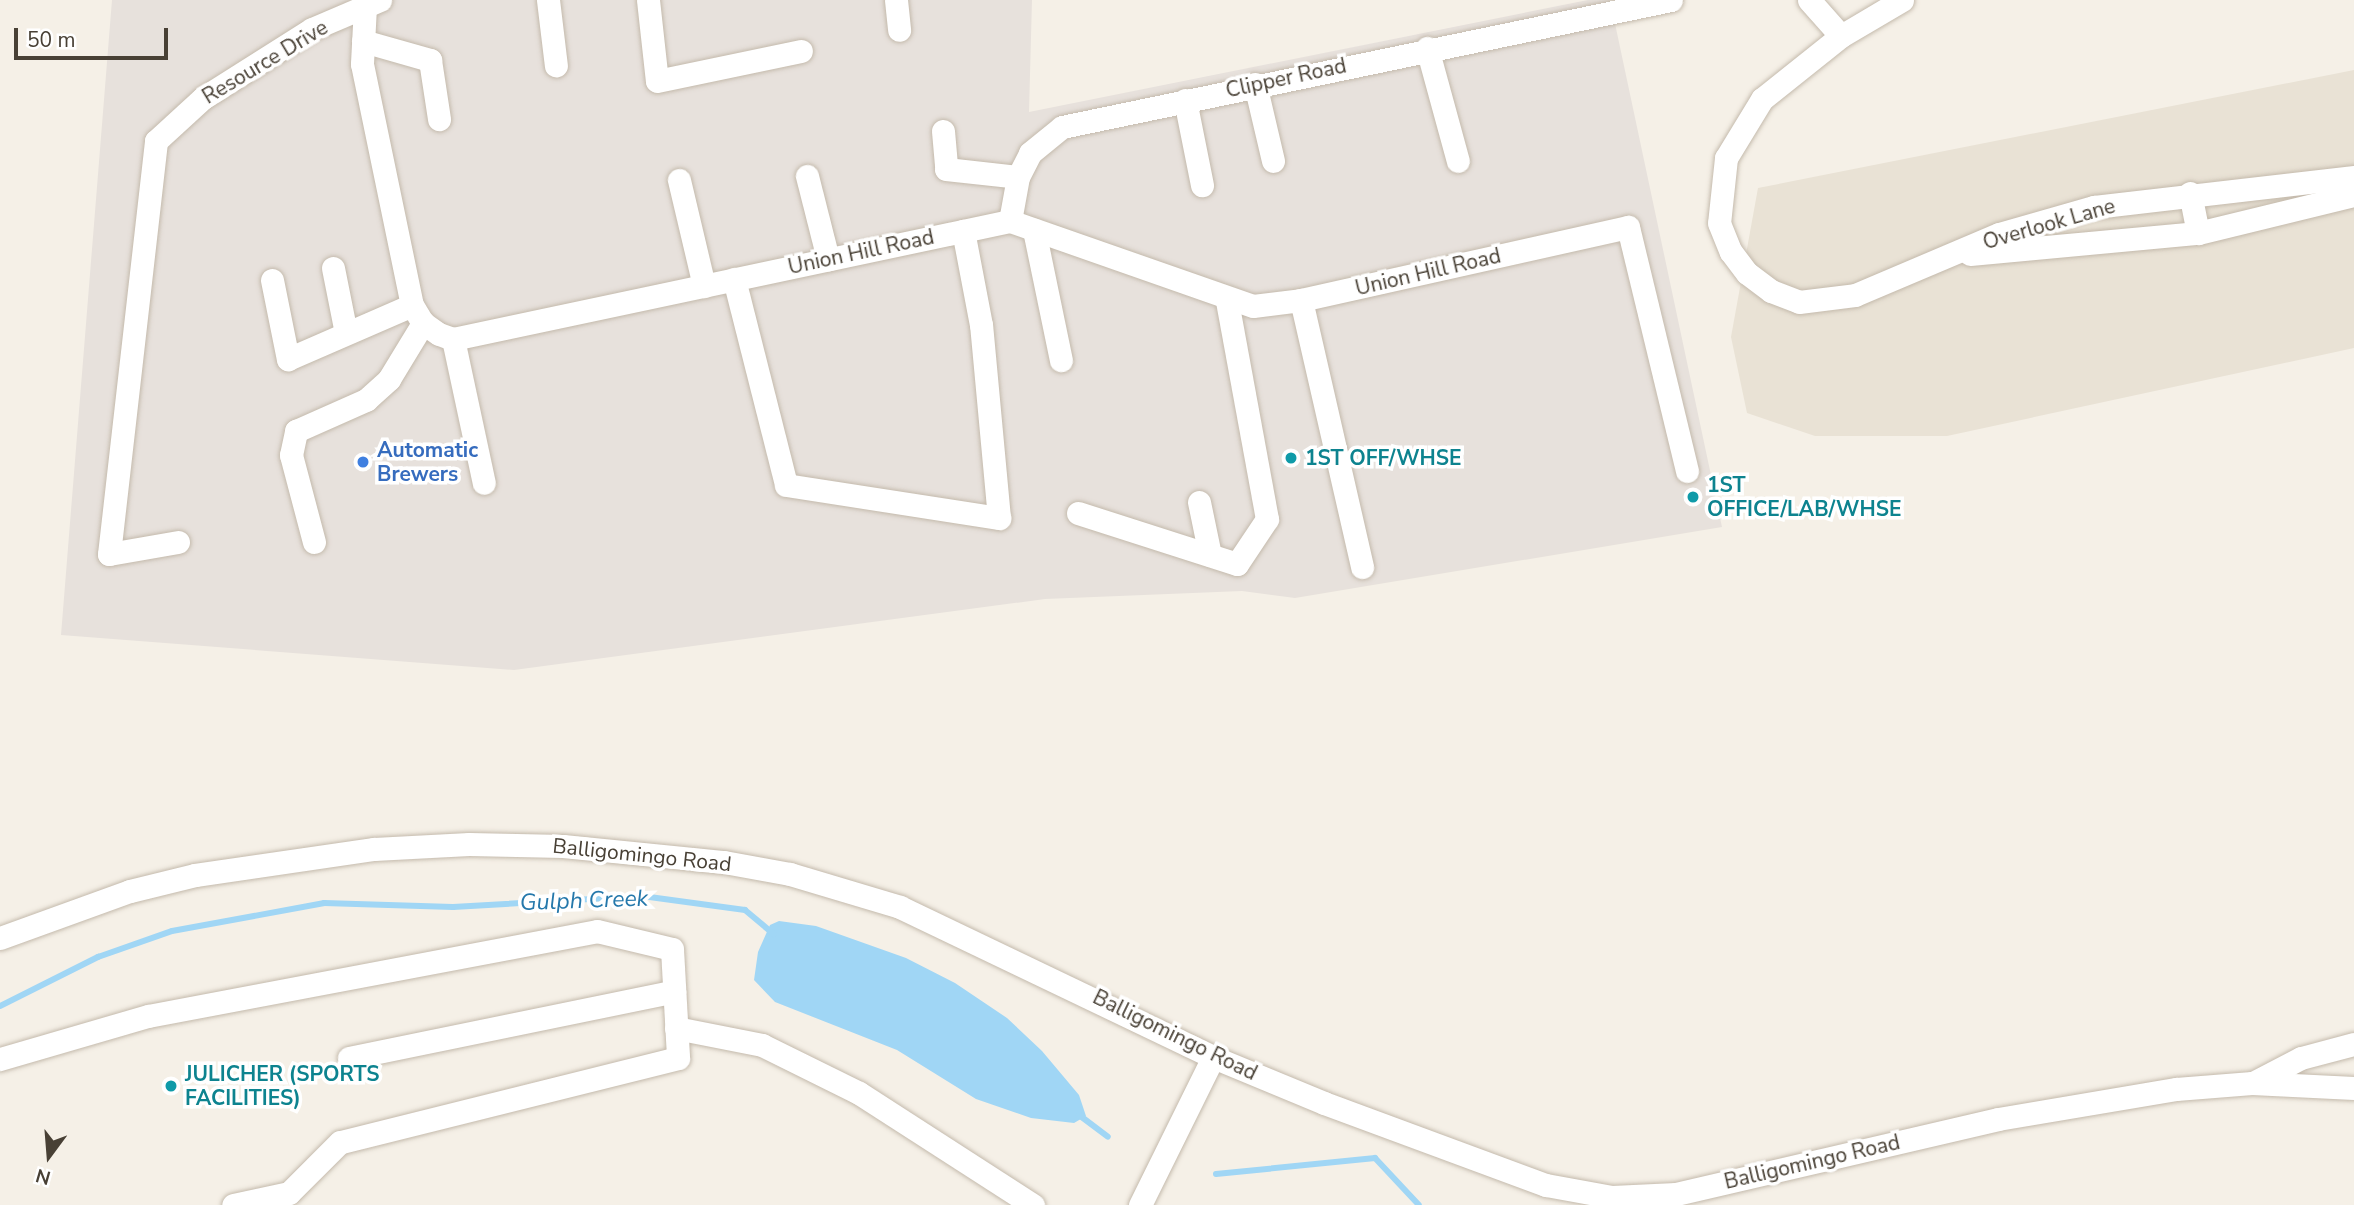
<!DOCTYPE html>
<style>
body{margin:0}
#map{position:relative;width:2354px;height:1205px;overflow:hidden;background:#f5f0e7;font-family:"Nunito Sans",sans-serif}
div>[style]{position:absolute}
.residential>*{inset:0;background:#e9e2d5}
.industrial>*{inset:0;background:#e7e1dc}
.water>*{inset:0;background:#a0d6f5}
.stream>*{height:6px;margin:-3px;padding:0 3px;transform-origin:3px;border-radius:3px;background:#a0d6f5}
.roads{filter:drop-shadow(0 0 2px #c4baac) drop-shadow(0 0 2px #c4baac)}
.minor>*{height:23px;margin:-11.5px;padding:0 11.5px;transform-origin:11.5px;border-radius:11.5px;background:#fff}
.dots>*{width:19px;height:19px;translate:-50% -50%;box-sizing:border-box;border:4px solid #fff;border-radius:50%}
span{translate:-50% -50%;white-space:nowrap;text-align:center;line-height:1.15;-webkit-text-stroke:7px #fff;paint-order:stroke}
.street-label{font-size:21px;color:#484035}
.shop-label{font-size:21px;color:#366cbe;font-weight:700}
.left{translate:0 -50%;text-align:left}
.culture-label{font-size:21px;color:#0d838f;font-weight:700}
.water-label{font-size:23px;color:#2578ab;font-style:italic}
.north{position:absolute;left:14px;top:1121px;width:70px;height:70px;-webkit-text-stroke:5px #fff;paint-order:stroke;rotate:196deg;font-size:19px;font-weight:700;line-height:28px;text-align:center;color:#484035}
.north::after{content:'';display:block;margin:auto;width:24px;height:32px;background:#484035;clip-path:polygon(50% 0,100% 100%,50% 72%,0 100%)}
.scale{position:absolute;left:14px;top:28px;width:154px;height:32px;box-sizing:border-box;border:4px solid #484035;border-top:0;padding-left:9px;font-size:21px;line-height:24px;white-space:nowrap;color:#484035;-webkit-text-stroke:5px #fff;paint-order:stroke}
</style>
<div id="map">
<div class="residential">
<i style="clip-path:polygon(2354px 70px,2354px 348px,1947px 436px,1815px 436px,1747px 413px,1731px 337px,1758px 188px)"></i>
</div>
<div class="industrial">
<i style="clip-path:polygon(112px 0,1032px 0,1029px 112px,1588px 0,1610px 0,1722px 527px,1295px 598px,1242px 591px,1045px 599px,514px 670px,61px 635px)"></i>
</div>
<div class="water">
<i style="clip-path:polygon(779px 921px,816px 926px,906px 958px,955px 983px,1007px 1018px,1042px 1051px,1079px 1095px,1086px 1116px,1074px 1123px,1031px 1118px,976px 1099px,897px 1050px,775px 1002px,754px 980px,758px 952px,770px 925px)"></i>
</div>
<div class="stream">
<i style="left:0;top:1006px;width:110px;rotate:-26.6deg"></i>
<i style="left:98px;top:957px;width:78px;rotate:-19.4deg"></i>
<i style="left:172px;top:931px;width:155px;rotate:-10.4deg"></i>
<i style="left:324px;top:903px;width:129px;rotate:1.8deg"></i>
<i style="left:453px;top:907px;width:189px;rotate:-3.3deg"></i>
<i style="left:642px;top:896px;width:104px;rotate:7.7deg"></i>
<i style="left:745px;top:910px;width:38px;rotate:40deg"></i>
<i style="left:1079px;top:1115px;width:36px;rotate:37deg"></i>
<i style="left:1216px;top:1174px;width:160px;rotate:-5.7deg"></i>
<i style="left:1375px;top:1158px;width:64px;rotate:46.9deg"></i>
</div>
<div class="roads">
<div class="minor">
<i style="left:548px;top:0;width:66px;rotate:83.1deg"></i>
<i style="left:648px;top:0;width:81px;rotate:83.7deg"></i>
<i style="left:657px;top:81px;width:147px;rotate:-11.8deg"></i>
<i style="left:896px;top:0;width:30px;rotate:84deg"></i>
<i style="left:1809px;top:0;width:48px;rotate:48.4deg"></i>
<i style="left:1902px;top:0;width:71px;rotate:149.5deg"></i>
<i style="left:1841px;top:36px;width:101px;rotate:141.4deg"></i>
<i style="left:1762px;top:99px;width:69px;rotate:121.4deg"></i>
<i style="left:1726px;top:158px;width:65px;rotate:96.1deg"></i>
<i style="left:1719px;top:223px;width:31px;rotate:68deg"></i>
<i style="left:1731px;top:252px;width:26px;rotate:53deg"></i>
<i style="left:1747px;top:273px;width:30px;rotate:37deg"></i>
<i style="left:1771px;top:291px;width:30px;rotate:21deg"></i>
<i style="left:1799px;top:302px;width:56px;rotate:-7.1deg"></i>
<i style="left:1855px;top:295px;width:156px;rotate:-23deg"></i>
<i style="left:1999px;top:234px;width:99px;rotate:-15.9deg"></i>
<i style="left:2094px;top:207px;width:262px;rotate:-6.6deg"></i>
<i style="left:365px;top:6px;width:58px;rotate:93deg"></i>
<i style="left:362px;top:64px;width:246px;rotate:78.3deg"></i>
<i style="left:412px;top:305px;width:21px;rotate:59deg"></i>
<i style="left:423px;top:323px;width:19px;rotate:35deg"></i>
<i style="left:439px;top:334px;width:15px;rotate:20deg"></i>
<i style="left:453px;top:339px;width:569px;rotate:-11.96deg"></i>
<i style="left:1010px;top:221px;width:257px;rotate:19.3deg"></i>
<i style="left:1253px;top:306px;width:48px;rotate:-7.1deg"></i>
<i style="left:1301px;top:300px;width:335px;rotate:-12.6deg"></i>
<i style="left:1628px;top:227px;width:251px;rotate:76.4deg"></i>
<i style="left:363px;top:41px;width:70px;rotate:15.8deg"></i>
<i style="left:430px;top:60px;width:60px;rotate:81.3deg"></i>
<i style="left:1427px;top:48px;width:117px;rotate:74.7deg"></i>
<i style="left:1255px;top:84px;width:79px;rotate:76.8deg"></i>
<i style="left:1185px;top:100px;width:87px;rotate:78.7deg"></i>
<i style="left:943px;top:131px;width:38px;rotate:85deg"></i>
<i style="left:946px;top:169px;width:72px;rotate:6.3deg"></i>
<i style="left:807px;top:176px;width:86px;rotate:75.8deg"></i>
<i style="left:679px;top:180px;width:109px;rotate:76.7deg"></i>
<i style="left:2190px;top:193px;width:41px;rotate:78.7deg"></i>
<i style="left:1010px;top:221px;width:45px;rotate:-79.7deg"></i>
<i style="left:1018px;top:177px;width:27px;rotate:-63deg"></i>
<i style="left:1030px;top:153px;width:41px;rotate:-39.1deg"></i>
<i style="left:1062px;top:127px;width:622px;rotate:-11.78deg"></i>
<i style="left:1034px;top:230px;width:133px;rotate:78.3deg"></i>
<i style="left:1970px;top:254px;width:229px;rotate:-5.3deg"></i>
<i style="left:2198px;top:233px;width:161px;rotate:-13.7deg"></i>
<i style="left:333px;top:268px;width:66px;rotate:78.7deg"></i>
<i style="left:734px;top:279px;width:212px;rotate:75.8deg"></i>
<i style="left:786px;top:485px;width:216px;rotate:8.8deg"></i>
<i style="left:999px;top:518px;width:194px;rotate:-95.3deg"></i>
<i style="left:981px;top:325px;width:96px;rotate:-100.8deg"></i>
<i style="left:272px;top:280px;width:81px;rotate:78.6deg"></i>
<i style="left:288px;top:359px;width:135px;rotate:-23.5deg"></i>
<i style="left:1301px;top:300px;width:274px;rotate:77.1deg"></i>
<i style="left:453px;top:339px;width:147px;rotate:77.9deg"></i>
<i style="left:1199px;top:502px;width:54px;rotate:78.3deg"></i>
<i style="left:1078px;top:513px;width:167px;rotate:17.8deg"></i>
<i style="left:1237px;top:564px;width:54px;rotate:-56.3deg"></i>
<i style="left:1267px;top:519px;width:223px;rotate:-100.4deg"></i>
<i style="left:178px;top:542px;width:70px;rotate:170.1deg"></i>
<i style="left:109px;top:554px;width:416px;rotate:-83.5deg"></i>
<i style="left:156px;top:141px;width:64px;rotate:-42.5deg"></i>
<i style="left:203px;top:98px;width:129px;rotate:-32.3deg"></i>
<i style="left:312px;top:29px;width:74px;rotate:-23.1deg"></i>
<i style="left:314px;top:542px;width:90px;rotate:-104.8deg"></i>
<i style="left:291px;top:455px;width:25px;rotate:-78deg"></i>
<i style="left:296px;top:431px;width:77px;rotate:-23.9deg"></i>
<i style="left:366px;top:400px;width:31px;rotate:-42deg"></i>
<i style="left:389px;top:379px;width:66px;rotate:-58.7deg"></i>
<i style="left:0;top:938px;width:138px;rotate:-19.9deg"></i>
<i style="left:130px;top:891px;width:67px;rotate:-13.8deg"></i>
<i style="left:195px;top:875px;width:181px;rotate:-8.3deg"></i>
<i style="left:374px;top:849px;width:95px;rotate:-3deg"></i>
<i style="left:469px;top:844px;width:94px;rotate:1.2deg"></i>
<i style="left:563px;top:846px;width:162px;rotate:5.7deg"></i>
<i style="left:724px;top:862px;width:67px;rotate:10.3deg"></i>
<i style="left:790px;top:874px;width:115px;rotate:16.7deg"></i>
<i style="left:900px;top:907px;width:347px;rotate:25.6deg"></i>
<i style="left:1213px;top:1057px;width:120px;rotate:22.5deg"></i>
<i style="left:1324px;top:1103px;width:237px;rotate:20.3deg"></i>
<i style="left:1546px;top:1185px;width:67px;rotate:10.3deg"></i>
<i style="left:1612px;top:1197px;width:64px;rotate:-2.7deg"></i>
<i style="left:1676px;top:1194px;width:331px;rotate:-13.1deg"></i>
<i style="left:1998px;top:1119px;width:181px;rotate:-9.6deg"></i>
<i style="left:2176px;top:1089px;width:76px;rotate:-4.5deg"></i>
<i style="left:2252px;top:1083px;width:102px;rotate:2.8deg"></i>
<i style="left:676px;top:1028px;width:88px;rotate:11.2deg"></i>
<i style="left:762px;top:1045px;width:108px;rotate:26.3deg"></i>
<i style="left:859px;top:1093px;width:207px;rotate:32.8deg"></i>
<i style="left:349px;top:1058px;width:332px;rotate:-11.6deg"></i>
<i style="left:0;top:1059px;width:154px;rotate:-16.2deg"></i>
<i style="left:148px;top:1016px;width:457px;rotate:-10.7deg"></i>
<i style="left:597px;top:931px;width:77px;rotate:13.5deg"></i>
<i style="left:672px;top:949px;width:109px;rotate:86.8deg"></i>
<i style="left:678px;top:1058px;width:348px;rotate:166deg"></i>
<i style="left:340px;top:1142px;width:72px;rotate:135deg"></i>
<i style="left:289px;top:1193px;width:57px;rotate:167.9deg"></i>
<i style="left:2255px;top:1082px;width:52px;rotate:-27.6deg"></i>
<i style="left:2301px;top:1058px;width:55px;rotate:-14.8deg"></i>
<i style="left:1140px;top:1205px;width:165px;rotate:-63.7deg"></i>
</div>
</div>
<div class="dots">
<i style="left:1291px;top:458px;background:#0f9aa8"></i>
<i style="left:363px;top:462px;background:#3f7fe0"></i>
<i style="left:1693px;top:497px;background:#0f9aa8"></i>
<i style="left:171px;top:1086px;background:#0f9aa8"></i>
</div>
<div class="street-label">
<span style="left:265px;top:62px;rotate:-31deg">Resource Drive</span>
<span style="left:1286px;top:78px;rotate:-12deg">Clipper Road</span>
<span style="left:2049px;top:224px;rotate:-16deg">Overlook Lane</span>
<span style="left:861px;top:252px;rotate:-12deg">Union Hill Road</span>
<span style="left:1428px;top:272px;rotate:-13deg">Union Hill Road</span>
<span style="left:642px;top:855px;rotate:6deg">Balligomingo Road</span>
<span style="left:1175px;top:1035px;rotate:26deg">Balligomingo Road</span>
<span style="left:1812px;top:1162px;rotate:-13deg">Balligomingo Road</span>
</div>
<div class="shop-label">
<span class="left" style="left:377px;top:462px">Automatic<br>Brewers</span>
</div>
<div class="culture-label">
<span class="left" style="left:1305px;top:458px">1ST OFF/WHSE</span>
<span class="left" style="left:1707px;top:497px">1ST<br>OFFICE/LAB/WHSE</span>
<span class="left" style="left:185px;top:1086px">JULICHER (SPORTS<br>FACILITIES)</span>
</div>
<div class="water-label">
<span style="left:584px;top:901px;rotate:-2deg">Gulph Creek</span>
</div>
<div class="north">N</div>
<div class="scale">50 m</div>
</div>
